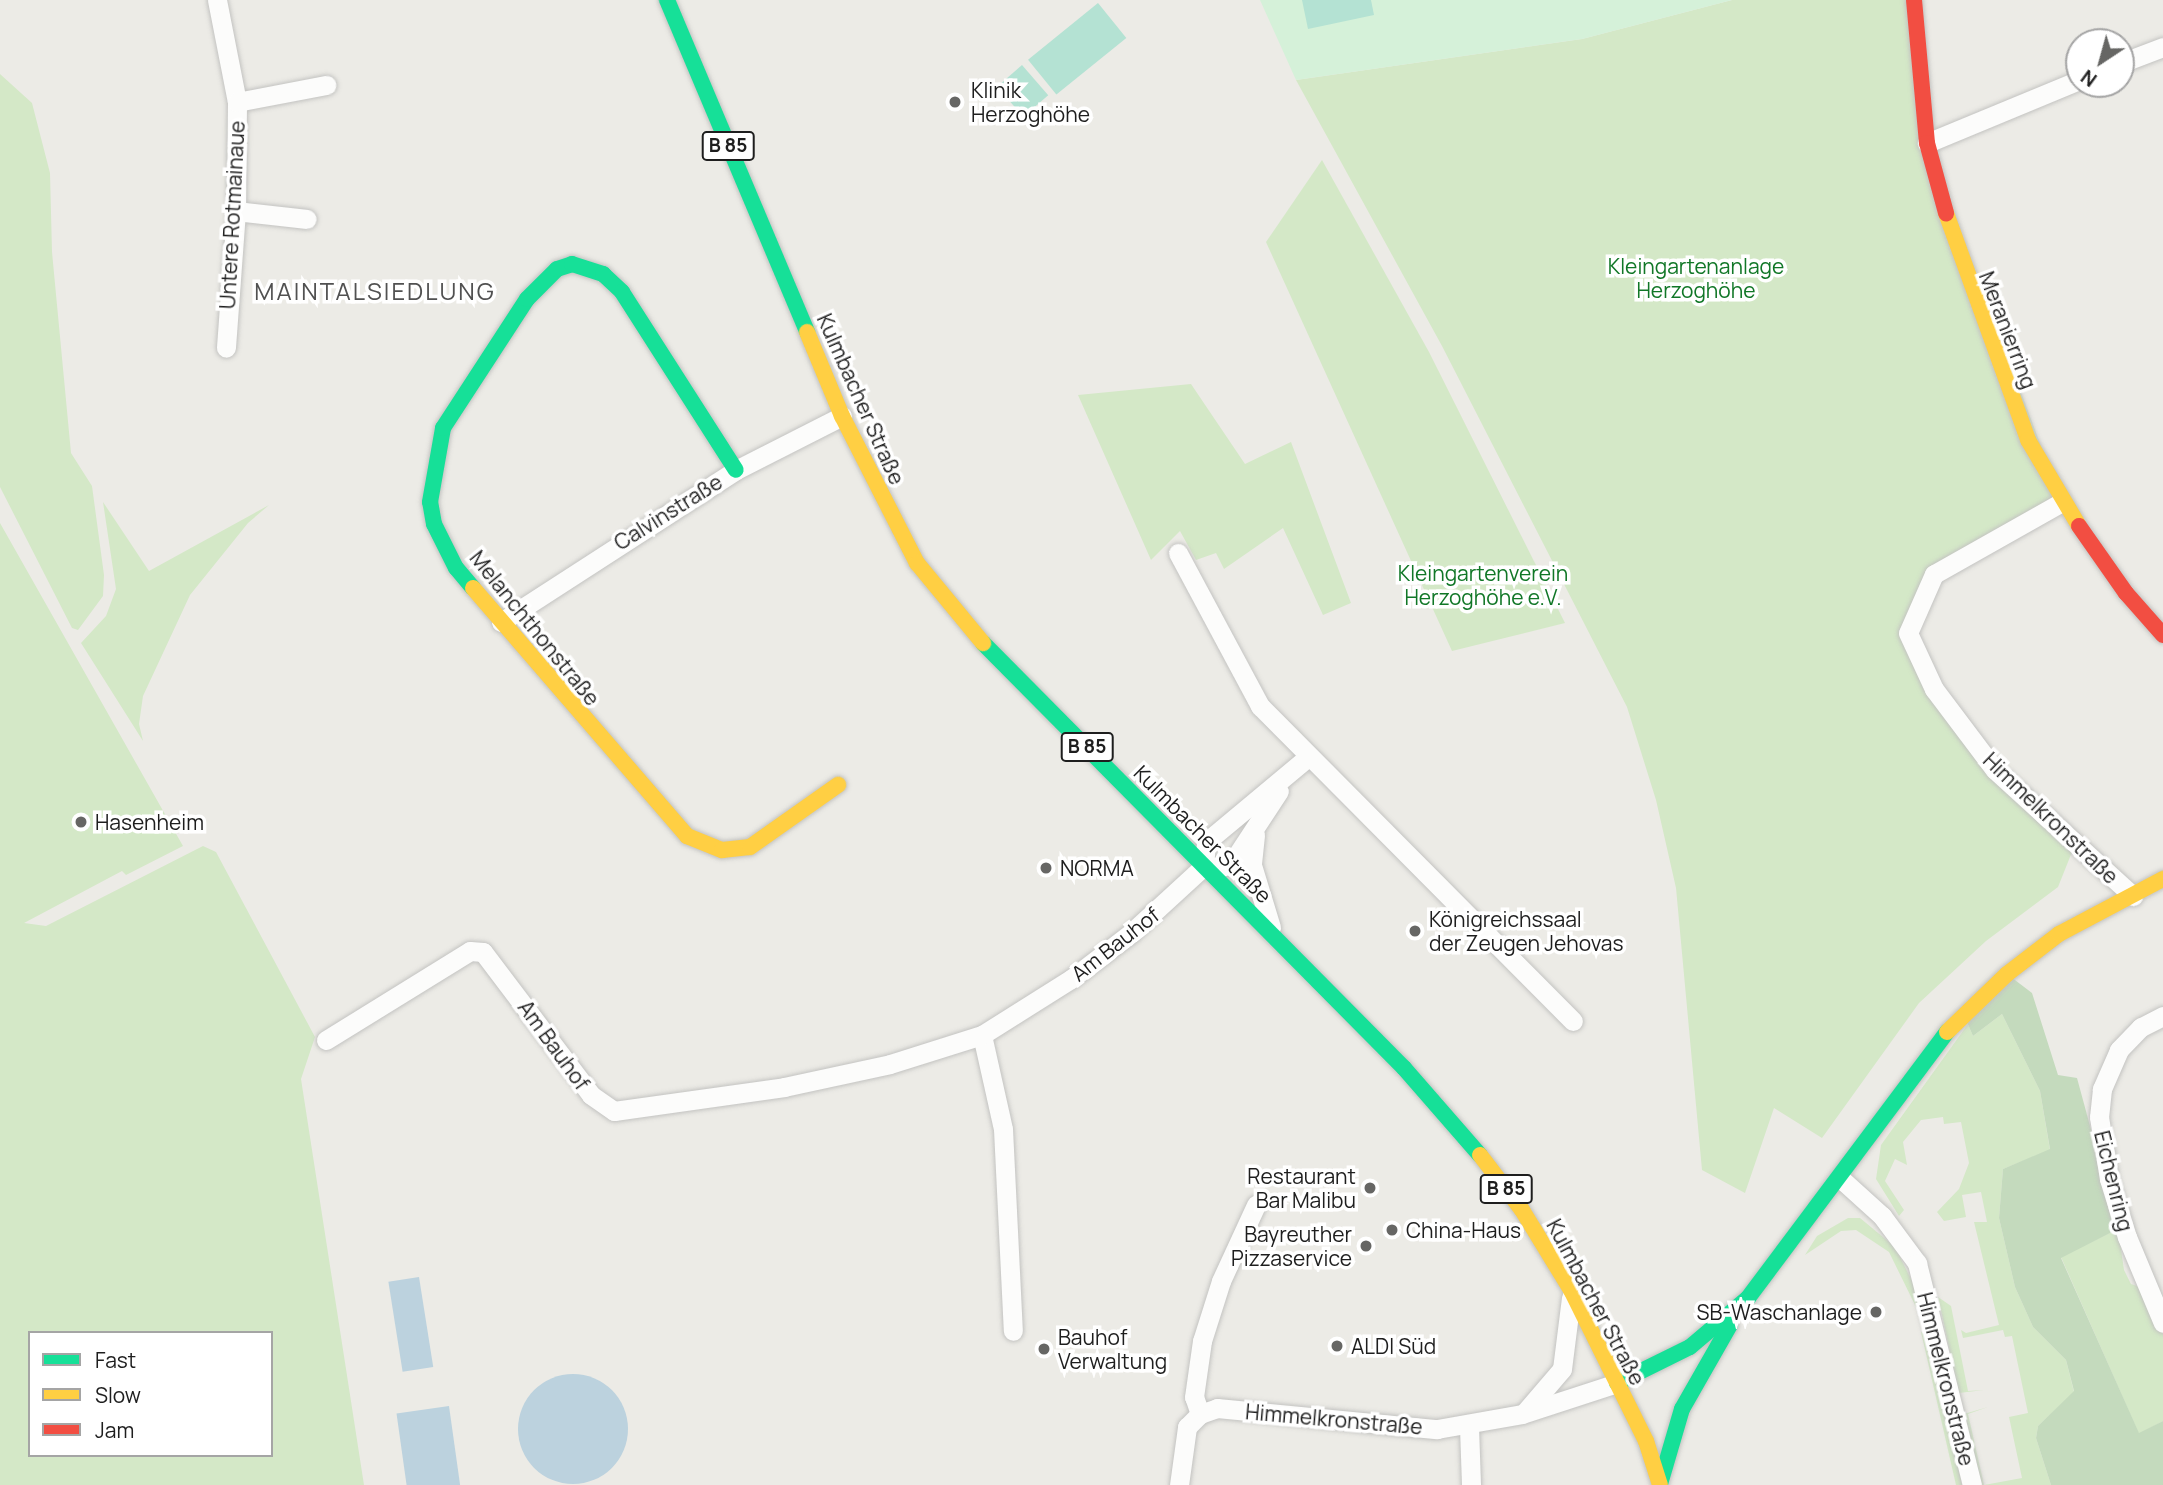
<!DOCTYPE html>
<meta charset="utf-8">
<style>
body{margin:0}
#map{position:relative;width:2163px;height:1485px;overflow:hidden;background:#ecebe6;font-family:Manrope,sans-serif}
div>[style]{position:absolute}
.grass>*{inset:0;background:#d4e8c7}
.forest>*{inset:0;background:#c4dabd}
.park>*{inset:0;background:#d5f1d9}
.pitch>*{inset:0;background:#b4e2d3;transform-origin:0 0}
.water>*{inset:0;background:#bcd2de;transform-origin:0 0}
.round{border-radius:50%}
.roads{filter:drop-shadow(0 0 2px #c3c3c1) drop-shadow(0 0 2px #c3c3c1)}
.street>*{height:19px;margin:-9.5px;padding:0 9.5px;transform-origin:9.5px;border-radius:9.5px;background:#fcfcfb}
.fast>*{height:16px;margin:-8px;padding:0 8px;transform-origin:8px;border-radius:8px;background:#16e098}
.slow>*{height:16px;margin:-8px;padding:0 8px;transform-origin:8px;border-radius:8px;background:#ffcf43}
.jam>*{height:16px;margin:-8px;padding:0 8px;transform-origin:8px;border-radius:8px;background:#f24e42}
.dots>*{width:19px;height:19px;translate:-50% -50%;box-sizing:border-box;border:4px solid #fff;border-radius:50%}
span{translate:-50% -50%;white-space:nowrap;text-align:center;line-height:1.15;-webkit-text-stroke:7px #fff;paint-order:stroke}
.shield-label span{padding:2px 5px;background:#fff;border:2px solid;border-radius:5px;-webkit-text-stroke-width:0}
.shield-label{font-size:19px;color:#1e1e1e;font-weight:700}
.poi-label{font-size:21px;color:#1e1e1e}
.left{translate:0 -50%;text-align:left}
.right{translate:-100% -50%;text-align:right}
.street-label{font-size:21px;color:#1e1e1e}
.park-label{font-size:21px;color:#117727}
.quarter-label{font-size:24px;color:#515151;letter-spacing:2px}
.legend{position:absolute;left:28px;top:1331px;width:245px;height:126px;box-sizing:border-box;background:#fff;border:2px solid #a5a5a5;margin:0;padding:9px 12px;list-style:none;font-size:21px;color:#1e1e1e}
.legend li{display:flex;align-items:center;gap:14px;height:35px}
.legend b{width:35px;border:2px solid #a5a5a5}
.north{position:absolute;left:2065px;top:28px;width:70px;height:70px;box-sizing:border-box;background:#fff;border:2px solid #a5a5a5;border-radius:50%;rotate:216deg;font-size:19px;font-weight:700;line-height:28px;text-align:center;color:#1e1e1e}
.north::after{content:'';display:block;margin:auto;width:24px;height:32px;background:#666664;clip-path:polygon(50% 0,100% 100%,50% 72%,0 100%)}
</style>
<div id="map">
<div class="grass">
<i style="clip-path:polygon(1732px 0,1914px 0,1927px 142px,2062px 502px,1934px 574px,1908px 633px,1995px 770px,2076px 842px,2058px 887px,1986px 941px,1919px 1003px,1822px 1138px,1774px 1108px,1745px 1193px,1702px 1170px,1676px 888px,1656px 800px,1627px 707px,1442px 346px,1296px 80px,1582px 39px)"></i>
<i style="clip-path:polygon(0 74px,32px 103px,50px 173px,52px 252px,71px 453px,92px 486px,104px 575px,103px 596px,78px 630px,72px 628px,0 487px)"></i>
<i style="clip-path:polygon(1322px 160px,1429px 352px,1565px 623px,1452px 651px,1266px 242px)"></i>
<i style="clip-path:polygon(1191px 384px,1245px 464px,1291px 442px,1351px 603px,1323px 615px,1283px 528px,1224px 569px,1216px 553px,1196px 560px,1180px 531px,1151px 560px,1078px 395px)"></i>
<i style="clip-path:polygon(103px 502px,149px 571px,269px 505px,248px 523px,190px 595px,143px 696px,139px 724px,143px 741px,81px 643px,106px 616px,116px 589px)"></i>
<i style="clip-path:polygon(evenodd,0 523px,183px 846px,126px 875px,122px 871px,24px 923px,46px 926px,203px 846px,216px 852px,315px 1037px,301px 1079px,364px 1485px,0 1485px,0 523px,30px 1333px,271px 1333px,271px 1455px,30px 1455px,30px 1333px)"></i>
<i style="clip-path:polygon(2002px 1014px,2040px 1091px,2050px 1150px,2003px 1169px,1999px 1218px,2015px 1287px,2033px 1327px,2066px 1360px,2074px 1392px,2038px 1426px,2036px 1438px,2051px 1485px,1984px 1485px,2022px 1478px,2009px 1417px,2028px 1413px,2012px 1336px,2005px 1337px,2003px 1330px,1963px 1338px,1961px 1330px,1966px 1333px,1999px 1325px,1974px 1222px,1987px 1222px,1981px 1192px,1962px 1195px,1966px 1217px,1944px 1221px,1937px 1212px,1959px 1189px,1969px 1163px,1961px 1122px,1944px 1124px,1943px 1117px,1921px 1120px,1903px 1142px,1907px 1165px,1895px 1159px,1885px 1181px,1904px 1210px,1899px 1216px,1876px 1179px,1881px 1145px,1968px 1024px,1973px 1036px)"></i>
<i style="clip-path:polygon(1848px 1218px,1860px 1218px,1895px 1247px,1922px 1301px,1916px 1307px,1889px 1252px,1856px 1230px,1841px 1231px,1805px 1255px,1817px 1236px)"></i>
<i style="clip-path:polygon(2118px 1229px,2124px 1270px,2131px 1284px,2140px 1287px,2163px 1334px,2163px 1421px,2139px 1434px,2061px 1257px)"></i>
<i style="clip-path:polygon(1938px 1297px,1951px 1306px,1968px 1391px,1984px 1390px,1959px 1393px)"></i>
<i style="clip-path:polygon(1921px 1332px,1929px 1334px,1962px 1485px,1956px 1485px)"></i>
<i style="clip-path:polygon(1988px 1407px,1968px 1414px,1984px 1485px,1979px 1485px,1964px 1414px)"></i>
</div>
<div class="forest">
<i style="clip-path:polygon(2007px 974px,2032px 993px,2058px 1075px,2077px 1078px,2118px 1229px,2061px 1258px,2139px 1433px,2163px 1421px,2163px 1485px,2051px 1485px,2036px 1438px,2038px 1426px,2074px 1391px,2066px 1360px,2033px 1327px,2015px 1287px,1999px 1218px,2003px 1169px,2050px 1149px,2040px 1091px,2002px 1014px,1973px 1036px,1964px 1015px)"></i>
</div>
<div class="park">
<i style="clip-path:polygon(1260px 0,1732px 0,1582px 39px,1296px 80px)"></i>
</div>
<div class="pitch">
<i style="clip-path:polygon(1302px 0,1371px 0,1374px 15px,1308px 29px)"></i>
<i style="left:1098px;top:3px;width:45px;height:90px;rotate:51deg"></i>
<i style="left:1022px;top:65px;width:40px;height:33px;rotate:49deg"></i>
</div>
<div class="water">
<i style="left:419px;top:1277px;width:91px;height:31px;rotate:81deg"></i>
<i class="round" style="left:518px;top:1374px;width:110px;height:110px"></i>
<i style="left:449px;top:1406px;width:80px;height:53px;rotate:82deg"></i>
</div>
<div class="roads">
<div class="street">
<i style="left:217px;top:0;width:104px;rotate:78.9deg"></i>
<i style="left:237px;top:102px;width:109px;rotate:90.5deg"></i>
<i style="left:236px;top:211px;width:137px;rotate:94.2deg"></i>
<i style="left:2121px;top:63px;width:45px;rotate:-20.9deg"></i>
<i style="left:237px;top:102px;width:91px;rotate:-10.8deg"></i>
<i style="left:1927px;top:143px;width:165px;rotate:-22.5deg"></i>
<i style="left:236px;top:211px;width:71px;rotate:6.4deg"></i>
<i style="left:2062px;top:502px;width:147px;rotate:150.6deg"></i>
<i style="left:1934px;top:574px;width:64px;rotate:113.8deg"></i>
<i style="left:1908px;top:633px;width:62px;rotate:65.1deg"></i>
<i style="left:1934px;top:689px;width:101px;rotate:53deg"></i>
<i style="left:1995px;top:770px;width:187px;rotate:42.4deg"></i>
<i style="left:1178px;top:553px;width:174px;rotate:61.8deg"></i>
<i style="left:1260px;top:706px;width:444px;rotate:45.2deg"></i>
<i style="left:501px;top:622px;width:280px;rotate:-32.9deg"></i>
<i style="left:736px;top:470px;width:119px;rotate:-27deg"></i>
<i style="left:1255px;top:835px;width:30px;rotate:96deg"></i>
<i style="left:1252px;top:865px;width:65px;rotate:73deg"></i>
<i style="left:1204px;top:866px;width:24px;rotate:-85deg"></i>
<i style="left:1206px;top:842px;width:133px;rotate:-39.8deg"></i>
<i style="left:1204px;top:866px;width:18px;rotate:3deg"></i>
<i style="left:1222px;top:867px;width:16px;rotate:-35deg"></i>
<i style="left:1235px;top:858px;width:80px;rotate:-56.7deg"></i>
<i style="left:2163px;top:1016px;width:25px;rotate:153deg"></i>
<i style="left:2141px;top:1027px;width:32px;rotate:134deg"></i>
<i style="left:2119px;top:1050px;width:43px;rotate:113.6deg"></i>
<i style="left:2102px;top:1089px;width:28px;rotate:96deg"></i>
<i style="left:2099px;top:1117px;width:63px;rotate:80.8deg"></i>
<i style="left:2109px;top:1179px;width:61px;rotate:72.8deg"></i>
<i style="left:2127px;top:1237px;width:93px;rotate:67.3deg"></i>
<i style="left:982px;top:1035px;width:96px;rotate:77.4deg"></i>
<i style="left:1003px;top:1129px;width:202px;rotate:87.2deg"></i>
<i style="left:326px;top:1040px;width:169px;rotate:-31.7deg"></i>
<i style="left:470px;top:951px;width:13px;rotate:4deg"></i>
<i style="left:483px;top:952px;width:179px;rotate:52.9deg"></i>
<i style="left:591px;top:1095px;width:28px;rotate:35deg"></i>
<i style="left:614px;top:1111px;width:172px;rotate:-8deg"></i>
<i style="left:784px;top:1087px;width:108px;rotate:-12.2deg"></i>
<i style="left:890px;top:1064px;width:96px;rotate:-17.5deg"></i>
<i style="left:982px;top:1035px;width:105px;rotate:-32.2deg"></i>
<i style="left:1071px;top:979px;width:76px;rotate:-37.5deg"></i>
<i style="left:1131px;top:933px;width:99px;rotate:-42.5deg"></i>
<i style="left:1840px;top:1178px;width:57px;rotate:42.1deg"></i>
<i style="left:1882px;top:1216px;width:59px;rotate:53.3deg"></i>
<i style="left:1917px;top:1263px;width:229px;rotate:76.1deg"></i>
<i style="left:1526px;top:1411px;width:55px;rotate:-49.4deg"></i>
<i style="left:1562px;top:1369px;width:72px;rotate:-82.8deg"></i>
<i style="left:1200px;top:1414px;width:18px;rotate:-109deg"></i>
<i style="left:1194px;top:1397px;width:57px;rotate:-81.9deg"></i>
<i style="left:1202px;top:1341px;width:63px;rotate:-72.4deg"></i>
<i style="left:1221px;top:1281px;width:84px;rotate:-65.3deg"></i>
<i style="left:1469px;top:1427px;width:58px;rotate:88deg"></i>
<i style="left:1179px;top:1485px;width:59px;rotate:-82.1deg"></i>
<i style="left:1187px;top:1427px;width:18px;rotate:-45deg"></i>
<i style="left:1200px;top:1414px;width:18px;rotate:-19deg"></i>
<i style="left:1217px;top:1408px;width:221px;rotate:5.5deg"></i>
<i style="left:1437px;top:1429px;width:86px;rotate:-10deg"></i>
<i style="left:1522px;top:1414px;width:100px;rotate:-18.1deg"></i>
</div>
<div class="fast">
<i style="left:667px;top:0;width:360px;rotate:67.1deg"></i>
<i style="left:473px;top:588px;width:26px;rotate:-130deg"></i>
<i style="left:456px;top:568px;width:49px;rotate:-116.6deg"></i>
<i style="left:434px;top:524px;width:22px;rotate:-100deg"></i>
<i style="left:430px;top:502px;width:75px;rotate:-80deg"></i>
<i style="left:443px;top:428px;width:154px;rotate:-56.9deg"></i>
<i style="left:527px;top:299px;width:42px;rotate:-45deg"></i>
<i style="left:557px;top:269px;width:16px;rotate:-18deg"></i>
<i style="left:572px;top:264px;width:33px;rotate:18deg"></i>
<i style="left:603px;top:274px;width:26px;rotate:43deg"></i>
<i style="left:622px;top:292px;width:211px;rotate:57.4deg"></i>
<i style="left:983px;top:643px;width:598px;rotate:45.27deg"></i>
<i style="left:1404px;top:1068px;width:116px;rotate:48.9deg"></i>
<i style="left:1617px;top:1383px;width:81px;rotate:-26.3deg"></i>
<i style="left:1690px;top:1347px;width:76px;rotate:-40.2deg"></i>
<i style="left:1748px;top:1298px;width:332px;rotate:-53.2deg"></i>
<i style="left:1660px;top:1484px;width:78px;rotate:-73.7deg"></i>
<i style="left:1682px;top:1409px;width:97px;rotate:-60.3deg"></i>
</div>
<div class="slow">
<i style="left:1946px;top:213px;width:241px;rotate:70.1deg"></i>
<i style="left:2028px;top:440px;width:100px;rotate:59.3deg"></i>
<i style="left:807px;top:332px;width:91px;rotate:67.4deg"></i>
<i style="left:842px;top:416px;width:165px;rotate:63deg"></i>
<i style="left:917px;top:563px;width:104px;rotate:50.5deg"></i>
<i style="left:473px;top:588px;width:328px;rotate:49.2deg"></i>
<i style="left:687px;top:836px;width:38px;rotate:22deg"></i>
<i style="left:722px;top:850px;width:28px;rotate:-6deg"></i>
<i style="left:750px;top:847px;width:108px;rotate:-35.2deg"></i>
<i style="left:1947px;top:1032px;width:83px;rotate:-44deg"></i>
<i style="left:2007px;top:974px;width:66px;rotate:-37.6deg"></i>
<i style="left:2059px;top:934px;width:118px;rotate:-27.9deg"></i>
<i style="left:1480px;top:1155px;width:69px;rotate:52.6deg"></i>
<i style="left:1522px;top:1210px;width:94px;rotate:58.5deg"></i>
<i style="left:1571px;top:1290px;width:169px;rotate:63.6deg"></i>
<i style="left:1646px;top:1441px;width:46px;rotate:72.3deg"></i>
</div>
<div class="jam">
<i style="left:1914px;top:0;width:144px;rotate:84.8deg"></i>
<i style="left:1927px;top:143px;width:73px;rotate:74.8deg"></i>
<i style="left:2079px;top:526px;width:82px;rotate:55deg"></i>
<i style="left:2126px;top:593px;width:56px;rotate:48.6deg"></i>
</div>
</div>
<div class="dots">
<i style="left:955px;top:102px;background:#666664"></i>
<i style="left:81px;top:822px;background:#666664"></i>
<i style="left:1046px;top:868px;background:#666664"></i>
<i style="left:1415px;top:931px;background:#666664"></i>
<i style="left:1370px;top:1188px;background:#666664"></i>
<i style="left:1392px;top:1230px;background:#666664"></i>
<i style="left:1366px;top:1246px;background:#666664"></i>
<i style="left:1876px;top:1312px;background:#666664"></i>
<i style="left:1337px;top:1346px;background:#666664"></i>
<i style="left:1044px;top:1349px;background:#666664"></i>
</div>
<div class="shield-label">
<span style="left:728px;top:146px">B 85</span>
<span style="left:1087px;top:747px">B 85</span>
<span style="left:1506px;top:1189px">B 85</span>
</div>
<div class="poi-label">
<span class="left" style="left:971px;top:102px">Klinik<br>Herzoghöhe</span>
<span class="left" style="left:95px;top:822px">Hasenheim</span>
<span class="left" style="left:1060px;top:868px">NORMA</span>
<span class="left" style="left:1429px;top:931px">Königreichssaal<br>der Zeugen Jehovas</span>
<span class="right" style="left:1356px;top:1188px">Restaurant<br>Bar Malibu</span>
<span class="left" style="left:1406px;top:1230px">China-Haus</span>
<span class="right" style="left:1352px;top:1246px">Bayreuther<br>Pizzaservice</span>
<span class="right" style="left:1862px;top:1312px">SB-Waschanlage</span>
<span class="left" style="left:1058px;top:1349px">Bauhof<br>Verwaltung</span>
<span class="left" style="left:1351px;top:1346px">ALDI Süd</span>
</div>
<div class="street-label">
<span style="left:232px;top:215px;rotate:-87deg">Untere Rotmainaue</span>
<span style="left:2008px;top:330px;rotate:69deg">Meranierring</span>
<span style="left:861px;top:399px;rotate:66deg">Kulmbacher Straße</span>
<span style="left:668px;top:512px;rotate:-32deg">Calvinstraße</span>
<span style="left:535px;top:628px;rotate:51deg">Melanchthonstraße</span>
<span style="left:2051px;top:818px;rotate:44deg">Himmelkronstraße</span>
<span style="left:1203px;top:834px;rotate:45deg">Kulmbacher Straße</span>
<span style="left:1115px;top:944px;rotate:-38deg">Am Bauhof</span>
<span style="left:554px;top:1045px;rotate:54deg">Am Bauhof</span>
<span style="left:2114px;top:1181px;rotate:76deg">Eichenring</span>
<span style="left:1596px;top:1302px;rotate:62deg">Kulmbacher Straße</span>
<span style="left:1946px;top:1379px;rotate:76deg">Himmelkronstraße</span>
<span style="left:1334px;top:1419px;rotate:5deg">Himmelkronstraße</span>
</div>
<div class="park-label">
<span style="left:1696px;top:278px">Kleingartenanlage<br>Herzoghöhe</span>
<span style="left:1483px;top:585px">Kleingartenverein<br>Herzoghöhe e.V.</span>
</div>
<div class="quarter-label">
<span style="left:375px;top:291px">MAINTALSIEDLUNG</span>
</div>
<ul class="legend">
<li><b style="height:9px;background:#16e098"></b>Fast</li>
<li><b style="height:9px;background:#ffcf43"></b>Slow</li>
<li><b style="height:9px;background:#f24e42"></b>Jam</li>
</ul>
<div class="north">N</div>
</div>
